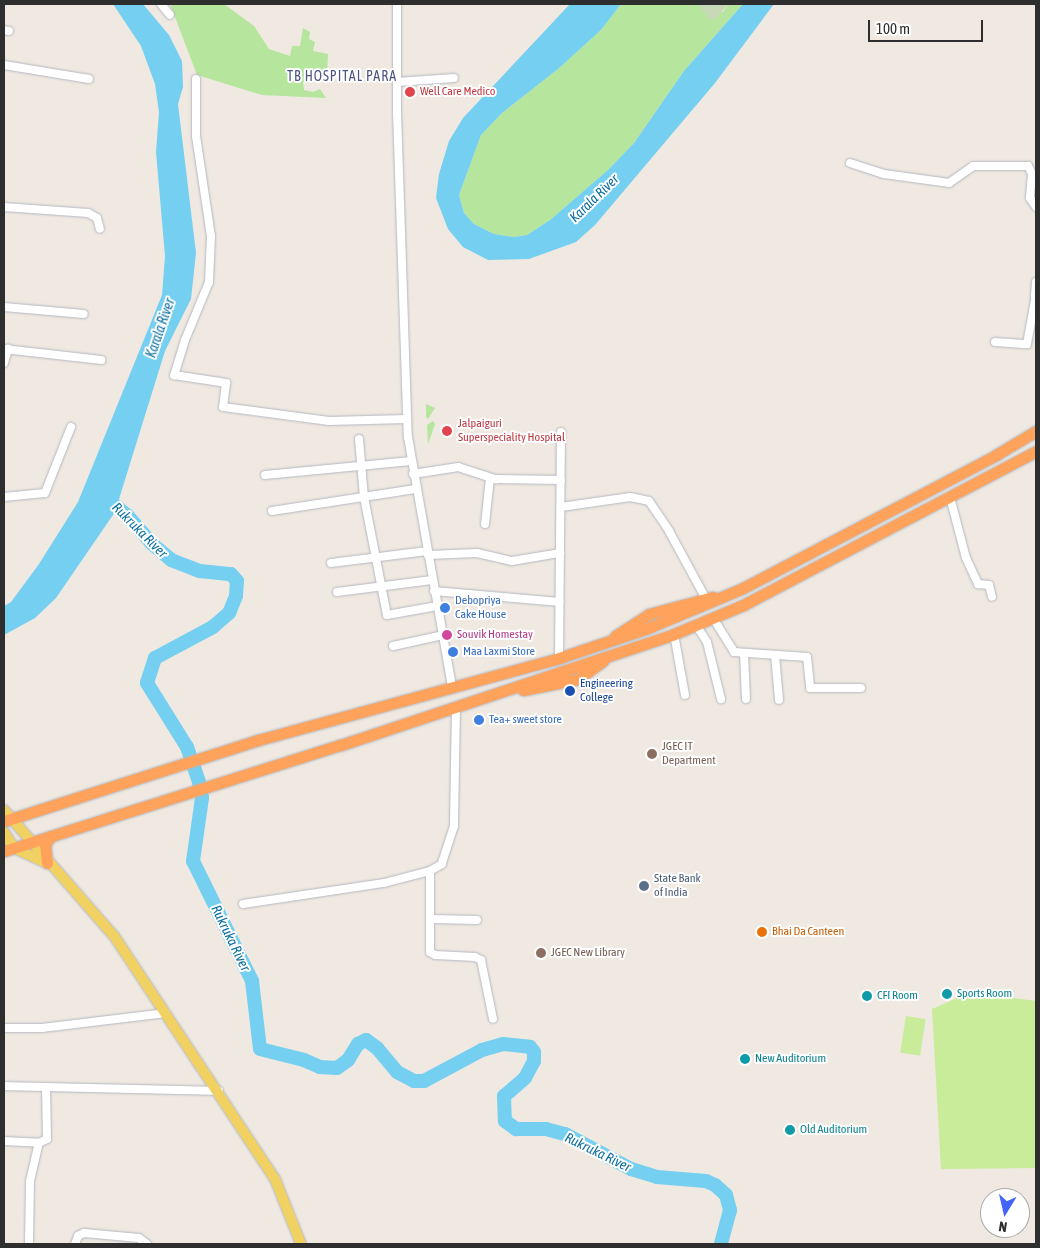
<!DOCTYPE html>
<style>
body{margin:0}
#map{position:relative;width:1040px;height:1248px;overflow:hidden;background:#efe9e1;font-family:"Asap Condensed",sans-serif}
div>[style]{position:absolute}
.green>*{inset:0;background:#b6e59e}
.cemetery>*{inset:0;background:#c8d9b8}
.pitch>*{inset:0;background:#c9ec9a;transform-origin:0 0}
.water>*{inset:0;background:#75cff0}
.river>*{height:14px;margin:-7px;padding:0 7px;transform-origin:7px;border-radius:7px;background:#75cff0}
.roads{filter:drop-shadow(0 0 1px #b4b7c1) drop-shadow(0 0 1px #b4b7c1)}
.minor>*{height:8px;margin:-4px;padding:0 4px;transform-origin:4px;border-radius:4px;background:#fff}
.major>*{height:10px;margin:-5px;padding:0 5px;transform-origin:5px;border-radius:5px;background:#f2d163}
.highway>*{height:11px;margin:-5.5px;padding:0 5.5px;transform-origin:5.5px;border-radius:5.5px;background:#ffa35c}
.dots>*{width:14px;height:14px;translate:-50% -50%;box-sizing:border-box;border:2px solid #fff;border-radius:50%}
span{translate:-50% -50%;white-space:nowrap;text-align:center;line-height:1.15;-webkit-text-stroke:4px #fff;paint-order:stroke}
.health-label{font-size:12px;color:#be3a42}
.left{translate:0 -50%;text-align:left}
.shop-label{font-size:12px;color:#366cbe}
.hotel-label{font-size:12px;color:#b23c85}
.transit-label{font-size:12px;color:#164399}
.education-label{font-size:12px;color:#785e54}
.service-label{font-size:12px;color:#4e5e75}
.food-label{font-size:12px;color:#c56008}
.culture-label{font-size:12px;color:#0d838f}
.neighbourhood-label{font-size:14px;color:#4d5680;letter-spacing:1px}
.water-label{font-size:14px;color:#0d6fa3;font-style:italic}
.frame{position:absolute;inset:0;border:5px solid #2e2e2e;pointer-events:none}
.north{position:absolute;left:980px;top:1188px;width:50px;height:50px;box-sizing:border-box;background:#fff;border:1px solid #ababab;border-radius:50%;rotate:189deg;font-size:14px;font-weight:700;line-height:20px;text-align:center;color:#2e2e2e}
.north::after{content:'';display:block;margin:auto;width:18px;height:22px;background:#4264fb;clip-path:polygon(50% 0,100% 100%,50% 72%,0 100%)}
.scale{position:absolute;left:868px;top:20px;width:115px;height:22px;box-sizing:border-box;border:2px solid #2e2e2e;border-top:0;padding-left:6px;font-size:15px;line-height:18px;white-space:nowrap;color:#2e2e2e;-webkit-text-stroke:4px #fff;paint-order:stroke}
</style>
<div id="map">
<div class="green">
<i style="clip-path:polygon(170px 4px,224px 4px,254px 26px,269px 49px,290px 56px,292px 46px,300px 46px,303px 28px,310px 32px,309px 39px,315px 42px,313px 51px,328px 54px,327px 73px,311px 75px,303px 82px,304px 90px,313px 92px,320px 89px,326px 98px,262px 95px,197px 75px)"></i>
<i style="clip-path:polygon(621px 4px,698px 4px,723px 12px,728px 4px,743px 4px,684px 71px,634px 143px,608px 170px,550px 220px,527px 235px,514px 237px,494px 234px,474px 224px,464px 213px,459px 195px,481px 135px,502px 113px,558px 69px,601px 30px)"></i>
<i style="clip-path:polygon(426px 404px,435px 408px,428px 419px,426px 417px)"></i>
<i style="clip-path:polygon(433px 421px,435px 424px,428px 444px,427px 425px)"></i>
</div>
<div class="cemetery">
<i style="clip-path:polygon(698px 4px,728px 4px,717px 18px,710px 20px)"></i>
</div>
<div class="pitch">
<i style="clip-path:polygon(970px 992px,1036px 1001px,1036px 1168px,941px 1169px,932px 1009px)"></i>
<i style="left:906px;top:1016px;width:20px;height:37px;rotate:9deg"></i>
</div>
<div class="water">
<i style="clip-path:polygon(113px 4px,143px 4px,169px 35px,182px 61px,183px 87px,178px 104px,196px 253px,191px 299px,165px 351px,115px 512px,56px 598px,35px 618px,4px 635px,4px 606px,11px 602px,39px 564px,78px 502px,162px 295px,165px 256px,156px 152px,159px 112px,155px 84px,141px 46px)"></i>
<i style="clip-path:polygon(570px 4px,621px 4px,601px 30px,558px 69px,502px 113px,481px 135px,459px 195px,464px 213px,474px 224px,494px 234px,514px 237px,527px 235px,550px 220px,608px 170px,634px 143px,684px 71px,743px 4px,774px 4px,715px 83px,595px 225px,576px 242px,529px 259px,488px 260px,463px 247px,448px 229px,436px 198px,439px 174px,449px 141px,463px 118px)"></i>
</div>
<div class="river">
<i style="left:104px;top:496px;width:30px;rotate:40deg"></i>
<i style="left:127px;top:515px;width:37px;rotate:49deg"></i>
<i style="left:151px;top:543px;width:26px;rotate:40deg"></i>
<i style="left:171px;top:560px;width:31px;rotate:21deg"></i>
<i style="left:200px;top:571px;width:31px;rotate:6deg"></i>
<i style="left:231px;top:574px;width:9px;rotate:49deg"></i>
<i style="left:237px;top:581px;width:15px;rotate:94deg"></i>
<i style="left:236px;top:596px;width:18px;rotate:112deg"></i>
<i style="left:229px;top:613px;width:21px;rotate:139deg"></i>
<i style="left:213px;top:627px;width:66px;rotate:151.9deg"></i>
<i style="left:155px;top:658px;width:26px;rotate:108deg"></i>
<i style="left:147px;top:683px;width:75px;rotate:58deg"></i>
<i style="left:187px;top:747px;width:37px;rotate:71deg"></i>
<i style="left:199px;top:782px;width:16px;rotate:79deg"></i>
<i style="left:202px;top:798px;width:64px;rotate:98.1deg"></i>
<i style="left:193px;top:861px;width:134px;rotate:63.8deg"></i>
<i style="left:252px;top:981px;width:68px;rotate:83.3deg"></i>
<i style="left:260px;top:1049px;width:45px;rotate:14deg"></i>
<i style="left:304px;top:1060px;width:17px;rotate:24deg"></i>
<i style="left:320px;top:1067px;width:17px;rotate:3deg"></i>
<i style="left:337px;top:1068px;width:14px;rotate:-36deg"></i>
<i style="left:348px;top:1060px;width:19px;rotate:-58deg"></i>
<i style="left:358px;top:1044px;width:9px;rotate:-27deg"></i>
<i style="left:366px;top:1040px;width:14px;rotate:36deg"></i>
<i style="left:377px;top:1048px;width:31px;rotate:50deg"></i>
<i style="left:397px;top:1072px;width:19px;rotate:28deg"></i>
<i style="left:414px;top:1081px;width:10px"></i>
<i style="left:424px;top:1081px;width:66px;rotate:-28.1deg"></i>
<i style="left:482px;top:1050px;width:22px;rotate:-16deg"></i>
<i style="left:503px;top:1044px;width:27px;rotate:6deg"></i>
<i style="left:530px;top:1047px;width:6px;rotate:51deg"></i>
<i style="left:534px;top:1052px;width:9px;rotate:90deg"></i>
<i style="left:534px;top:1061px;width:19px;rotate:118deg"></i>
<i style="left:525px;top:1078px;width:28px;rotate:139deg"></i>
<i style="left:504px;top:1096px;width:25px;rotate:88deg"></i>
<i style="left:505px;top:1121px;width:14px;rotate:36deg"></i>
<i style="left:516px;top:1129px;width:30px"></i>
<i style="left:546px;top:1129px;width:20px;rotate:15deg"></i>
<i style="left:565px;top:1134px;width:75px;rotate:27.9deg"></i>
<i style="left:631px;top:1169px;width:27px;rotate:17deg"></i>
<i style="left:657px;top:1177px;width:49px;rotate:4.7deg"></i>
<i style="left:706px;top:1181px;width:10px;rotate:24deg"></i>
<i style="left:715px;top:1185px;width:15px;rotate:42deg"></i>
<i style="left:726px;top:1195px;width:16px;rotate:75deg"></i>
<i style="left:730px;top:1210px;width:35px;rotate:105deg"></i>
</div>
<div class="roads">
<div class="minor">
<i style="left:161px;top:4px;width:14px;rotate:51deg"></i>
<i style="left:397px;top:4px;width:108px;rotate:90deg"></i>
<i style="left:397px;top:112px;width:325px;rotate:88.1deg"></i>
<i style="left:408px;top:437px;width:254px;rotate:80deg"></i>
<i style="left:4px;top:30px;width:5px;rotate:11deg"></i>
<i style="left:4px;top:65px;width:86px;rotate:9.4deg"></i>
<i style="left:196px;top:79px;width:57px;rotate:90deg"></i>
<i style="left:196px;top:136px;width:101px;rotate:81.5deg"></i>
<i style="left:211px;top:236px;width:46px;rotate:92.5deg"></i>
<i style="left:209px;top:282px;width:63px;rotate:112.5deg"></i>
<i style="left:185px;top:340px;width:37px;rotate:107deg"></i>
<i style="left:174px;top:375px;width:53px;rotate:8.7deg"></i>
<i style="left:226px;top:383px;width:24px;rotate:97deg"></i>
<i style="left:223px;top:407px;width:107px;rotate:7.5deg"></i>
<i style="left:329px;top:421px;width:78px;rotate:-1.5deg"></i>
<i style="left:397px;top:82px;width:57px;rotate:-4deg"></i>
<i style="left:850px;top:163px;width:36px;rotate:18deg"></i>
<i style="left:884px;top:174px;width:66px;rotate:7.9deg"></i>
<i style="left:949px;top:183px;width:29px;rotate:-35deg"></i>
<i style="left:973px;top:166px;width:55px"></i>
<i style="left:1028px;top:166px;width:9px;rotate:63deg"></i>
<i style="left:1032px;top:174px;width:24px;rotate:95deg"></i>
<i style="left:1030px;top:198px;width:11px;rotate:56deg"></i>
<i style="left:4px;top:207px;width:84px;rotate:4.1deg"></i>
<i style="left:88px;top:213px;width:10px;rotate:29deg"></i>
<i style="left:97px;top:218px;width:11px;rotate:75deg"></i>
<i style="left:1035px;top:296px;width:14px;rotate:-86deg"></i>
<i style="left:4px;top:307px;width:80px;rotate:5deg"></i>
<i style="left:995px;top:342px;width:32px;rotate:4deg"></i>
<i style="left:1027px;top:344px;width:50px;rotate:-79.6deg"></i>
<i style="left:4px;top:349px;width:98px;rotate:6.5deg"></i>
<i style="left:4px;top:363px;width:15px;rotate:-74deg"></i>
<i style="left:359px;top:439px;width:58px;rotate:85.1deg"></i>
<i style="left:364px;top:497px;width:120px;rotate:79deg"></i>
<i style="left:387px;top:615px;width:51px;rotate:-10.2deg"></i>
<i style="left:413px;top:474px;width:46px;rotate:-8.8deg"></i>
<i style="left:458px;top:467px;width:40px;rotate:18deg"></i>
<i style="left:496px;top:479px;width:65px;rotate:0.9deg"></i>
<i style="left:265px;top:475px;width:147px;rotate:-5.5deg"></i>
<i style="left:4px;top:497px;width:41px;rotate:-5.6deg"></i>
<i style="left:45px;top:493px;width:71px;rotate:-68.5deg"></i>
<i style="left:950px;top:497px;width:63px;rotate:75.3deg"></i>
<i style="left:966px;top:558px;width:29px;rotate:65deg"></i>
<i style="left:978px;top:584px;width:11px;rotate:5deg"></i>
<i style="left:989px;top:585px;width:12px;rotate:76deg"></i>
<i style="left:561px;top:507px;width:70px;rotate:-8.2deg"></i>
<i style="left:630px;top:497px;width:19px;rotate:12deg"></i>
<i style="left:649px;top:501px;width:36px;rotate:56deg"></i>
<i style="left:669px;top:531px;width:77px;rotate:61.4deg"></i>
<i style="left:272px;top:511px;width:145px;rotate:-8.7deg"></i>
<i style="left:485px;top:524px;width:46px;rotate:-83.8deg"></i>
<i style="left:428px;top:555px;width:49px;rotate:-2.3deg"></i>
<i style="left:477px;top:553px;width:36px;rotate:13deg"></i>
<i style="left:512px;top:561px;width:49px;rotate:-9.5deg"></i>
<i style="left:331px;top:563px;width:97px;rotate:-7.1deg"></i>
<i style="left:434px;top:591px;width:126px;rotate:5deg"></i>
<i style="left:337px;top:592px;width:96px;rotate:-7.2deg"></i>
<i style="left:713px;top:618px;width:40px;rotate:58deg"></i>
<i style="left:734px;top:652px;width:73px;rotate:3.9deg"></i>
<i style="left:807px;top:657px;width:31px;rotate:84deg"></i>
<i style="left:810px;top:688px;width:51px"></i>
<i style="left:696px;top:625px;width:20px;rotate:57deg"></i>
<i style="left:707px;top:642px;width:59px;rotate:76.2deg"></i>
<i style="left:674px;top:634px;width:62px;rotate:79.8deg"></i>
<i style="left:393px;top:646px;width:51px;rotate:-12.4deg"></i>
<i style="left:744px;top:653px;width:46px;rotate:87.5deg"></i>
<i style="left:775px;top:655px;width:45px;rotate:84.9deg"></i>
<i style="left:559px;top:658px;width:226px;rotate:-89.5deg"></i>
<i style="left:456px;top:707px;width:119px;rotate:91deg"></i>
<i style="left:454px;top:826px;width:40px;rotate:108deg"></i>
<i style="left:442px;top:864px;width:14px;rotate:150deg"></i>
<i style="left:430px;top:871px;width:81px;rotate:90deg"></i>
<i style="left:430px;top:952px;width:6px;rotate:31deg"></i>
<i style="left:435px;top:955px;width:40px;rotate:2.9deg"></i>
<i style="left:475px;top:957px;width:7px;rotate:27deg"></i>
<i style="left:481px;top:960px;width:60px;rotate:78.5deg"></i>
<i style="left:243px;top:904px;width:143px;rotate:-8.5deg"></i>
<i style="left:384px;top:883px;width:48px;rotate:-14.6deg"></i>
<i style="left:432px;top:919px;width:45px;rotate:1.3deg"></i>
<i style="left:4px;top:1028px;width:38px"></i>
<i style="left:42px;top:1028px;width:125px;rotate:-6.9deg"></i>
<i style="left:4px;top:1086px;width:215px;rotate:1.3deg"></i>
<i style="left:4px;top:1141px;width:35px;rotate:3deg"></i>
<i style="left:39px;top:1143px;width:9px;rotate:-27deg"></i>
<i style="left:47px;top:1139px;width:52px;rotate:-91.1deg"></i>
<i style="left:29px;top:1244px;width:63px;rotate:-89.1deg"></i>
<i style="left:30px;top:1181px;width:39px;rotate:-77deg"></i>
<i style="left:75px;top:1244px;width:9px;rotate:-69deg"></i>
<i style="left:78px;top:1236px;width:7px;rotate:-27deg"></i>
<i style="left:84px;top:1233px;width:55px;rotate:5.2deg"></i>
<i style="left:139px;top:1238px;width:10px;rotate:37deg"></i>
</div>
<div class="major">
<i style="left:4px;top:810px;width:167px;rotate:48.9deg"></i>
<i style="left:114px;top:936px;width:291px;rotate:56.5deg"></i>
<i style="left:275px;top:1179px;width:70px;rotate:68.2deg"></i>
<i style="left:4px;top:832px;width:19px;rotate:58deg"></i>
<i style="left:14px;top:848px;width:35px;rotate:25deg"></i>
</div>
<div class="highway">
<i style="left:615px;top:636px;width:40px;rotate:-32.9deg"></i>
<i style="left:649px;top:614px;width:66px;rotate:-14.9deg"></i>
<i style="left:523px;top:690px;width:56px;rotate:-11.3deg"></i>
<i style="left:578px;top:679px;width:31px;rotate:-36deg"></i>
<i style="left:4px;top:821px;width:267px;rotate:-17.7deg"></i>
<i style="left:258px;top:740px;width:312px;rotate:-15.2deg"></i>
<i style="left:559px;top:658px;width:94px;rotate:-18.6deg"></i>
<i style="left:648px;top:628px;width:103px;rotate:-22.8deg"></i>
<i style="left:743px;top:588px;width:286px;rotate:-27.7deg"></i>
<i style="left:996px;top:455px;width:47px;rotate:-31deg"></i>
<i style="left:4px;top:851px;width:353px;rotate:-17.5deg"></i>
<i style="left:341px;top:745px;width:351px;rotate:-18.4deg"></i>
<i style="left:674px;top:634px;width:75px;rotate:-22.8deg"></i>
<i style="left:743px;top:605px;width:331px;rotate:-27.7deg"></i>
<i style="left:47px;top:863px;width:19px;rotate:-96deg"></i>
<i style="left:45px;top:844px;width:10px;rotate:-53deg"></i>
</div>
</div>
<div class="dots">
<i style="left:410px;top:92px;background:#e0444e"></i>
<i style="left:447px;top:431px;background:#e0444e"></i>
<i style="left:445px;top:608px;background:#3f7fe0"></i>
<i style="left:447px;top:635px;background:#d1479c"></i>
<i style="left:453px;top:652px;background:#3f7fe0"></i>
<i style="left:570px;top:691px;background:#1a4fb4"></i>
<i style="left:479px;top:720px;background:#3f7fe0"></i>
<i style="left:652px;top:754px;background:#8d6e63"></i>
<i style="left:644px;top:886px;background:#5c6f8a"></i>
<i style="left:762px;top:932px;background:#e8710a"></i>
<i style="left:541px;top:953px;background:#8d6e63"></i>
<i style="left:947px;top:994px;background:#0f9aa8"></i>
<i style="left:867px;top:996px;background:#0f9aa8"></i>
<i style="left:745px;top:1059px;background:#0f9aa8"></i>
<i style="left:790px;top:1130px;background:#0f9aa8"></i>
</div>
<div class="health-label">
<span class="left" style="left:420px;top:92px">Well Care Medico</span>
<span class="left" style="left:458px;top:431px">Jalpaiguri<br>Superspeciality Hospital</span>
</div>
<div class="shop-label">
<span class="left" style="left:455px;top:608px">Debopriya<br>Cake House</span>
<span class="left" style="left:463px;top:652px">Maa Laxmi Store</span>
<span class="left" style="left:489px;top:720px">Tea+ sweet store</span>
</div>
<div class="hotel-label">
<span class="left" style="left:457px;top:635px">Souvik Homestay</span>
</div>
<div class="transit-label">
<span class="left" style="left:580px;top:691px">Engineering<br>College</span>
</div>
<div class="education-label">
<span class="left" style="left:662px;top:754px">JGEC IT<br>Department</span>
<span class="left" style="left:551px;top:953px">JGEC New Library</span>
</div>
<div class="service-label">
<span class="left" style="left:654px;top:886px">State Bank<br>of India</span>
</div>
<div class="food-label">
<span class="left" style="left:772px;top:932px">Bhai Da Canteen</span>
</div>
<div class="culture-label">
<span class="left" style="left:957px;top:994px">Sports Room</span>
<span class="left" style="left:877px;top:996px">CFI Room</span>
<span class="left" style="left:755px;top:1059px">New Auditorium</span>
<span class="left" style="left:800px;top:1130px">Old Auditorium</span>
</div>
<div class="neighbourhood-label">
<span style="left:342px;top:76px">TB HOSPITAL PARA</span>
</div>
<div class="water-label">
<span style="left:594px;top:198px;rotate:-44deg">Karala River</span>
<span style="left:160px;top:328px;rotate:-71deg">Karala River</span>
<span style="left:140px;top:530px;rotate:45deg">Rukruka River</span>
<span style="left:231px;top:938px;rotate:64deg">Rukruka River</span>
<span style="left:598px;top:1152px;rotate:26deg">Rukruka River</span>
</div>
<div class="frame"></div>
<div class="north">N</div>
<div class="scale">100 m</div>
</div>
